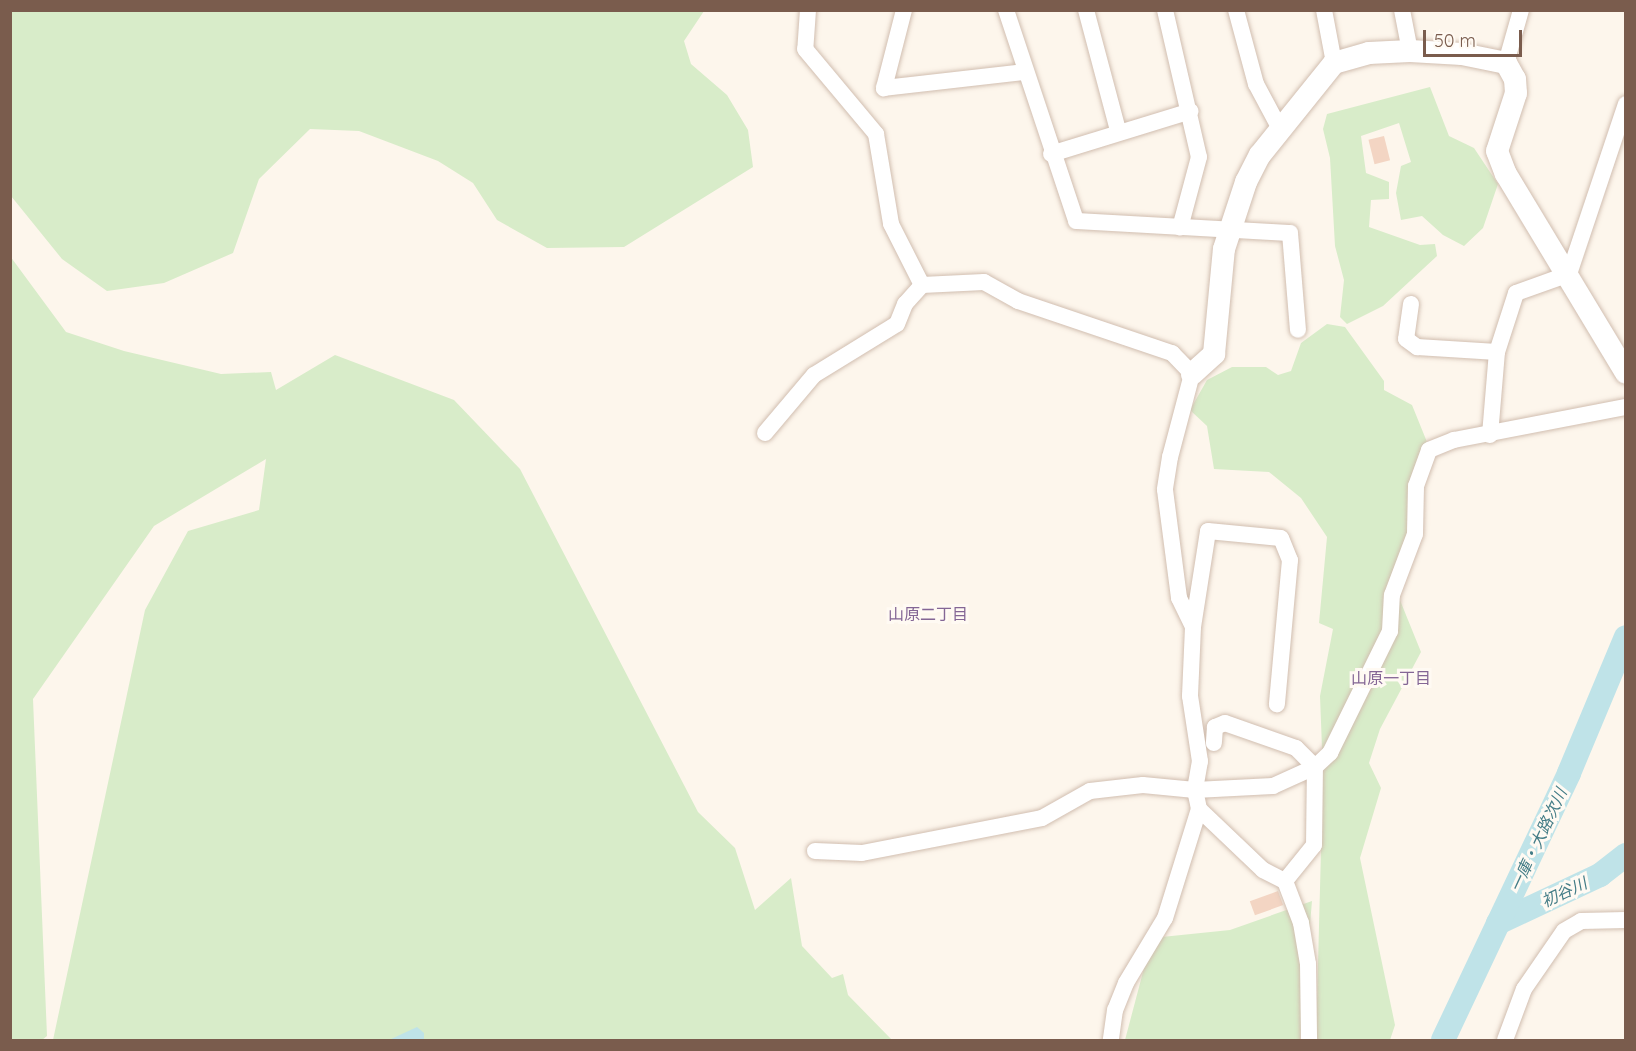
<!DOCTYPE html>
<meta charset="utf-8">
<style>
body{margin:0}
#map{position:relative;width:1636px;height:1051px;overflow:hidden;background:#fdf6ec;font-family:Quicksand,"Noto Sans JP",sans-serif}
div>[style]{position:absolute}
.green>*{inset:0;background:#d8ecc9}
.water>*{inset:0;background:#bfe3e8}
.river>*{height:24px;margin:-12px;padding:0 12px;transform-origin:12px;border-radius:12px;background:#bfe3e8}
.building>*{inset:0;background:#f3d5c3;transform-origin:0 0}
.roads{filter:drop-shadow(0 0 2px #d1beb0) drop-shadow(0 0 2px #d1beb0)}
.street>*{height:16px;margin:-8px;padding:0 8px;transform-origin:8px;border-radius:8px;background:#fff}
.secondary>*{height:22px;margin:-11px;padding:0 11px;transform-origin:11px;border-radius:11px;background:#fff}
span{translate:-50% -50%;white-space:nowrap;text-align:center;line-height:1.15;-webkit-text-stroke:6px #fffaf3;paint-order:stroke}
.neighbourhood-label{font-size:16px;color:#846695}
.water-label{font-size:16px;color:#437c86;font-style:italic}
.frame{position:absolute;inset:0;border:12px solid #7a5c4d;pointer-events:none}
.scale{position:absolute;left:1423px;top:30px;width:99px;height:27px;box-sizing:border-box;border:3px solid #7a5c4d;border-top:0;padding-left:8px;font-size:18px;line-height:21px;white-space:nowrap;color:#7a5c4d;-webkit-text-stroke:4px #fffaf3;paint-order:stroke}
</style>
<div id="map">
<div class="green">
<i style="clip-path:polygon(11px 10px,704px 11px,684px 41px,691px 64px,727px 95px,748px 130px,753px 167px,624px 247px,547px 248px,497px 220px,473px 183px,438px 161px,359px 131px,310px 129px,259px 179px,233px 253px,164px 283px,107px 291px,62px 259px,11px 196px)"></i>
<i style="clip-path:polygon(1430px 87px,1449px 136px,1474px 148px,1498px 184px,1483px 228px,1464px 246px,1443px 235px,1422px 216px,1401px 220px,1396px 193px,1401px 166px,1411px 162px,1399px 123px,1361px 136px,1366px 173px,1389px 182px,1389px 199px,1371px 200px,1369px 227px,1420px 245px,1435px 244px,1437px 256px,1383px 306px,1347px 324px,1340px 317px,1344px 280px,1335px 246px,1330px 158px,1323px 129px,1327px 114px)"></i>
<i style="clip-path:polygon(10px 256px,66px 332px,124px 351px,221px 374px,271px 372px,276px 390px,335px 355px,454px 400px,520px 469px,698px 812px,735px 848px,755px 910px,791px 878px,802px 946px,832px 978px,843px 974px,848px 995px,892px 1040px,53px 1040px,145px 610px,188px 531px,259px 510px,266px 459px,154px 526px,33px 699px,47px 1036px,42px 1040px,11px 1040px)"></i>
<i style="clip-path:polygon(1327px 324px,1345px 327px,1384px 381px,1384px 390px,1412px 405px,1427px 442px,1410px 528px,1391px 578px,1421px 652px,1380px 729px,1369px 763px,1381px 788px,1360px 858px,1395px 1025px,1390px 1040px,1316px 1040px,1323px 774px,1320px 696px,1333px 629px,1319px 623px,1327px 537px,1301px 498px,1269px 472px,1214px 469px,1207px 426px,1190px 410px,1207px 380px,1232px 367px,1266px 367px,1278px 375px,1291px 371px,1301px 343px)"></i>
<i style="clip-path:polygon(1312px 901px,1300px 1040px,1125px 1040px,1152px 938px,1230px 930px)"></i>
</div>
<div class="water">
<i style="clip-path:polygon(417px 1027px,424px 1033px,424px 1040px,389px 1040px)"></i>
</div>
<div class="river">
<i style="left:1498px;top:923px;width:113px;rotate:-25.2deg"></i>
<i style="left:1600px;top:875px;width:33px;rotate:-38deg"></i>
<i style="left:1443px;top:1040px;width:295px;rotate:-64.7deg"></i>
<i style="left:1569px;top:773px;width:147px;rotate:-67.3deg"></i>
</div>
<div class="building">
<i style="left:1384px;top:136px;width:25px;height:16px;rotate:76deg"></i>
<i style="left:1278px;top:891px;width:15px;height:30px;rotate:70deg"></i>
</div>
<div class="roads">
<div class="street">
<i style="left:808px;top:10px;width:39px;rotate:94deg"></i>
<i style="left:805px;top:49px;width:111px;rotate:50.1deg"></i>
<i style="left:876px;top:134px;width:91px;rotate:80.5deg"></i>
<i style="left:891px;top:224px;width:68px;rotate:63.1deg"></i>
<i style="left:904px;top:10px;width:81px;rotate:104.4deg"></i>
<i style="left:884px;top:88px;width:141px;rotate:-6.5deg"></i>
<i style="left:1006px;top:10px;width:222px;rotate:71.6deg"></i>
<i style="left:1076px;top:221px;width:214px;rotate:3.2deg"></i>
<i style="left:1290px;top:233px;width:97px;rotate:85.3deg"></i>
<i style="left:1086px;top:10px;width:124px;rotate:75.1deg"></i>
<i style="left:1165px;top:10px;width:151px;rotate:77deg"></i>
<i style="left:1199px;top:157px;width:73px;rotate:105deg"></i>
<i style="left:1236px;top:10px;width:77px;rotate:74.9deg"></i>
<i style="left:1256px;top:84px;width:49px;rotate:61.9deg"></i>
<i style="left:1324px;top:10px;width:54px;rotate:79.3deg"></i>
<i style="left:1402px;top:10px;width:42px;rotate:79deg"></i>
<i style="left:1506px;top:63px;width:55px;rotate:-74.2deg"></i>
<i style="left:1051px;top:154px;width:146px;rotate:-17.1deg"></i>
<i style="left:922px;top:285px;width:62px;rotate:-2.8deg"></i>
<i style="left:984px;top:282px;width:39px;rotate:29deg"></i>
<i style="left:1018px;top:301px;width:163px;rotate:18.7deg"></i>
<i style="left:1172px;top:353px;width:29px;rotate:46deg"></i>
<i style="left:1192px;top:374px;width:86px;rotate:104.8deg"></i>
<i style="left:1170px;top:457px;width:33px;rotate:99deg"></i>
<i style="left:1165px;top:490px;width:109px;rotate:82.6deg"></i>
<i style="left:1179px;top:598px;width:32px;rotate:64deg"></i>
<i style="left:1193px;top:627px;width:69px;rotate:92.5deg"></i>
<i style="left:1190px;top:696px;width:66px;rotate:81.3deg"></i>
<i style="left:1200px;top:761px;width:29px;rotate:100deg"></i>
<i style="left:1195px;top:790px;width:19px;rotate:78deg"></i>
<i style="left:1199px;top:809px;width:114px;rotate:107.3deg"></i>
<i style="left:1165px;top:918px;width:76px;rotate:121deg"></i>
<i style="left:1126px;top:983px;width:29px;rotate:112deg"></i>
<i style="left:1115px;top:1010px;width:30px;rotate:98deg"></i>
<i style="left:1411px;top:304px;width:35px;rotate:98deg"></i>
<i style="left:1406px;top:339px;width:14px;rotate:36deg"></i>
<i style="left:1417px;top:347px;width:80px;rotate:3.6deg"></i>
<i style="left:765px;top:433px;width:76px;rotate:-49.8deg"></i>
<i style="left:814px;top:375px;width:97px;rotate:-31.6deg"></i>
<i style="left:897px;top:324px;width:22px;rotate:-68deg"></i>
<i style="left:905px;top:304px;width:25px;rotate:-48deg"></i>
<i style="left:1490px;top:435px;width:83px;rotate:-85.2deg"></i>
<i style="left:1497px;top:352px;width:62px;rotate:-72.1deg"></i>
<i style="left:1516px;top:293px;width:56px;rotate:-19.7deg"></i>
<i style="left:1569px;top:274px;width:179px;rotate:-71.5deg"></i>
<i style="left:1193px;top:627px;width:97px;rotate:-81.1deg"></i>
<i style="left:1208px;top:531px;width:73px;rotate:5.5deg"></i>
<i style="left:1281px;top:538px;width:24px;rotate:68deg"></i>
<i style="left:1290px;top:560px;width:145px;rotate:95.2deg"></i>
<i style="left:1199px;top:809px;width:88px;rotate:43.6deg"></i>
<i style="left:1263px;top:870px;width:25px;rotate:27deg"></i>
<i style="left:1285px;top:881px;width:45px;rotate:69.1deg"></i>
<i style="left:1301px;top:923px;width:42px;rotate:80.3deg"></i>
<i style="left:1308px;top:964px;width:76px;rotate:89.2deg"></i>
<i style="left:815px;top:851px;width:47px;rotate:2.4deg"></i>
<i style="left:862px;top:853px;width:183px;rotate:-11deg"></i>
<i style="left:1042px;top:818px;width:55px;rotate:-29.4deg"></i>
<i style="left:1090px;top:791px;width:53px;rotate:-6.5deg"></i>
<i style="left:1143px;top:785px;width:52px;rotate:5.5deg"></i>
<i style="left:1195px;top:790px;width:78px;rotate:-2.9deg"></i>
<i style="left:1273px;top:786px;width:46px;rotate:-24.3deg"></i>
<i style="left:1315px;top:767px;width:27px;rotate:-135deg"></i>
<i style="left:1296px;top:748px;width:75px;rotate:-160.6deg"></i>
<i style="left:1225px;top:723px;width:11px;rotate:158deg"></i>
<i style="left:1215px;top:727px;width:16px;rotate:94deg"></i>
<i style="left:1285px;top:881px;width:46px;rotate:-51.1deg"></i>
<i style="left:1314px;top:845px;width:78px;rotate:-89.3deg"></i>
<i style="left:1315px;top:767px;width:21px;rotate:-43deg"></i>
<i style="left:1330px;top:753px;width:136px;rotate:-63.8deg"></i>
<i style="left:1390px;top:631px;width:36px;rotate:-87deg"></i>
<i style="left:1392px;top:595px;width:65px;rotate:-69.3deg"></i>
<i style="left:1415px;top:534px;width:48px;rotate:-88.8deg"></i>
<i style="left:1416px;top:486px;width:38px;rotate:-70deg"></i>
<i style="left:1429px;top:450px;width:27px;rotate:-22deg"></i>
<i style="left:1454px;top:440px;width:175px;rotate:-10.9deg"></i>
<i style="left:1505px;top:1040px;width:54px;rotate:-69.6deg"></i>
<i style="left:1524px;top:989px;width:70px;rotate:-55.4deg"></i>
<i style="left:1564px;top:931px;width:20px;rotate:-30deg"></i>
<i style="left:1581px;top:921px;width:45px;rotate:-1.3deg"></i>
</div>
<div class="secondary">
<i style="left:1192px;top:374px;width:30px;rotate:-42deg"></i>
<i style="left:1214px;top:354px;width:105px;rotate:-84.6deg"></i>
<i style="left:1224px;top:249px;width:71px;rotate:-71.8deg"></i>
<i style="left:1246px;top:182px;width:30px;rotate:-63deg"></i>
<i style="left:1260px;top:155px;width:118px;rotate:-51.2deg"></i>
<i style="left:1334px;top:63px;width:36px;rotate:-16deg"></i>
<i style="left:1369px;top:53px;width:41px;rotate:-2.8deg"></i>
<i style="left:1410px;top:51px;width:52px;rotate:3.3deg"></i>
<i style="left:1462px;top:54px;width:45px;rotate:11.6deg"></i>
<i style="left:1506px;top:63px;width:18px;rotate:61deg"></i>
<i style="left:1515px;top:79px;width:14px;rotate:86deg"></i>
<i style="left:1516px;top:93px;width:61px;rotate:108.1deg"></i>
<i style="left:1497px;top:151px;width:25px;rotate:69deg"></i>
<i style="left:1506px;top:174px;width:232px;rotate:58.9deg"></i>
</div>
</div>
<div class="neighbourhood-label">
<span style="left:928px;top:614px">山原二丁目</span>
<span style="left:1391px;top:678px">山原一丁目</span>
</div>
<div class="water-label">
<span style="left:1538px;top:840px;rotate:-65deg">一庫・大路次川</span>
<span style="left:1564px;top:892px;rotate:-25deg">初谷川</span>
</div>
<div class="frame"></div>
<div class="scale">50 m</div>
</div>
